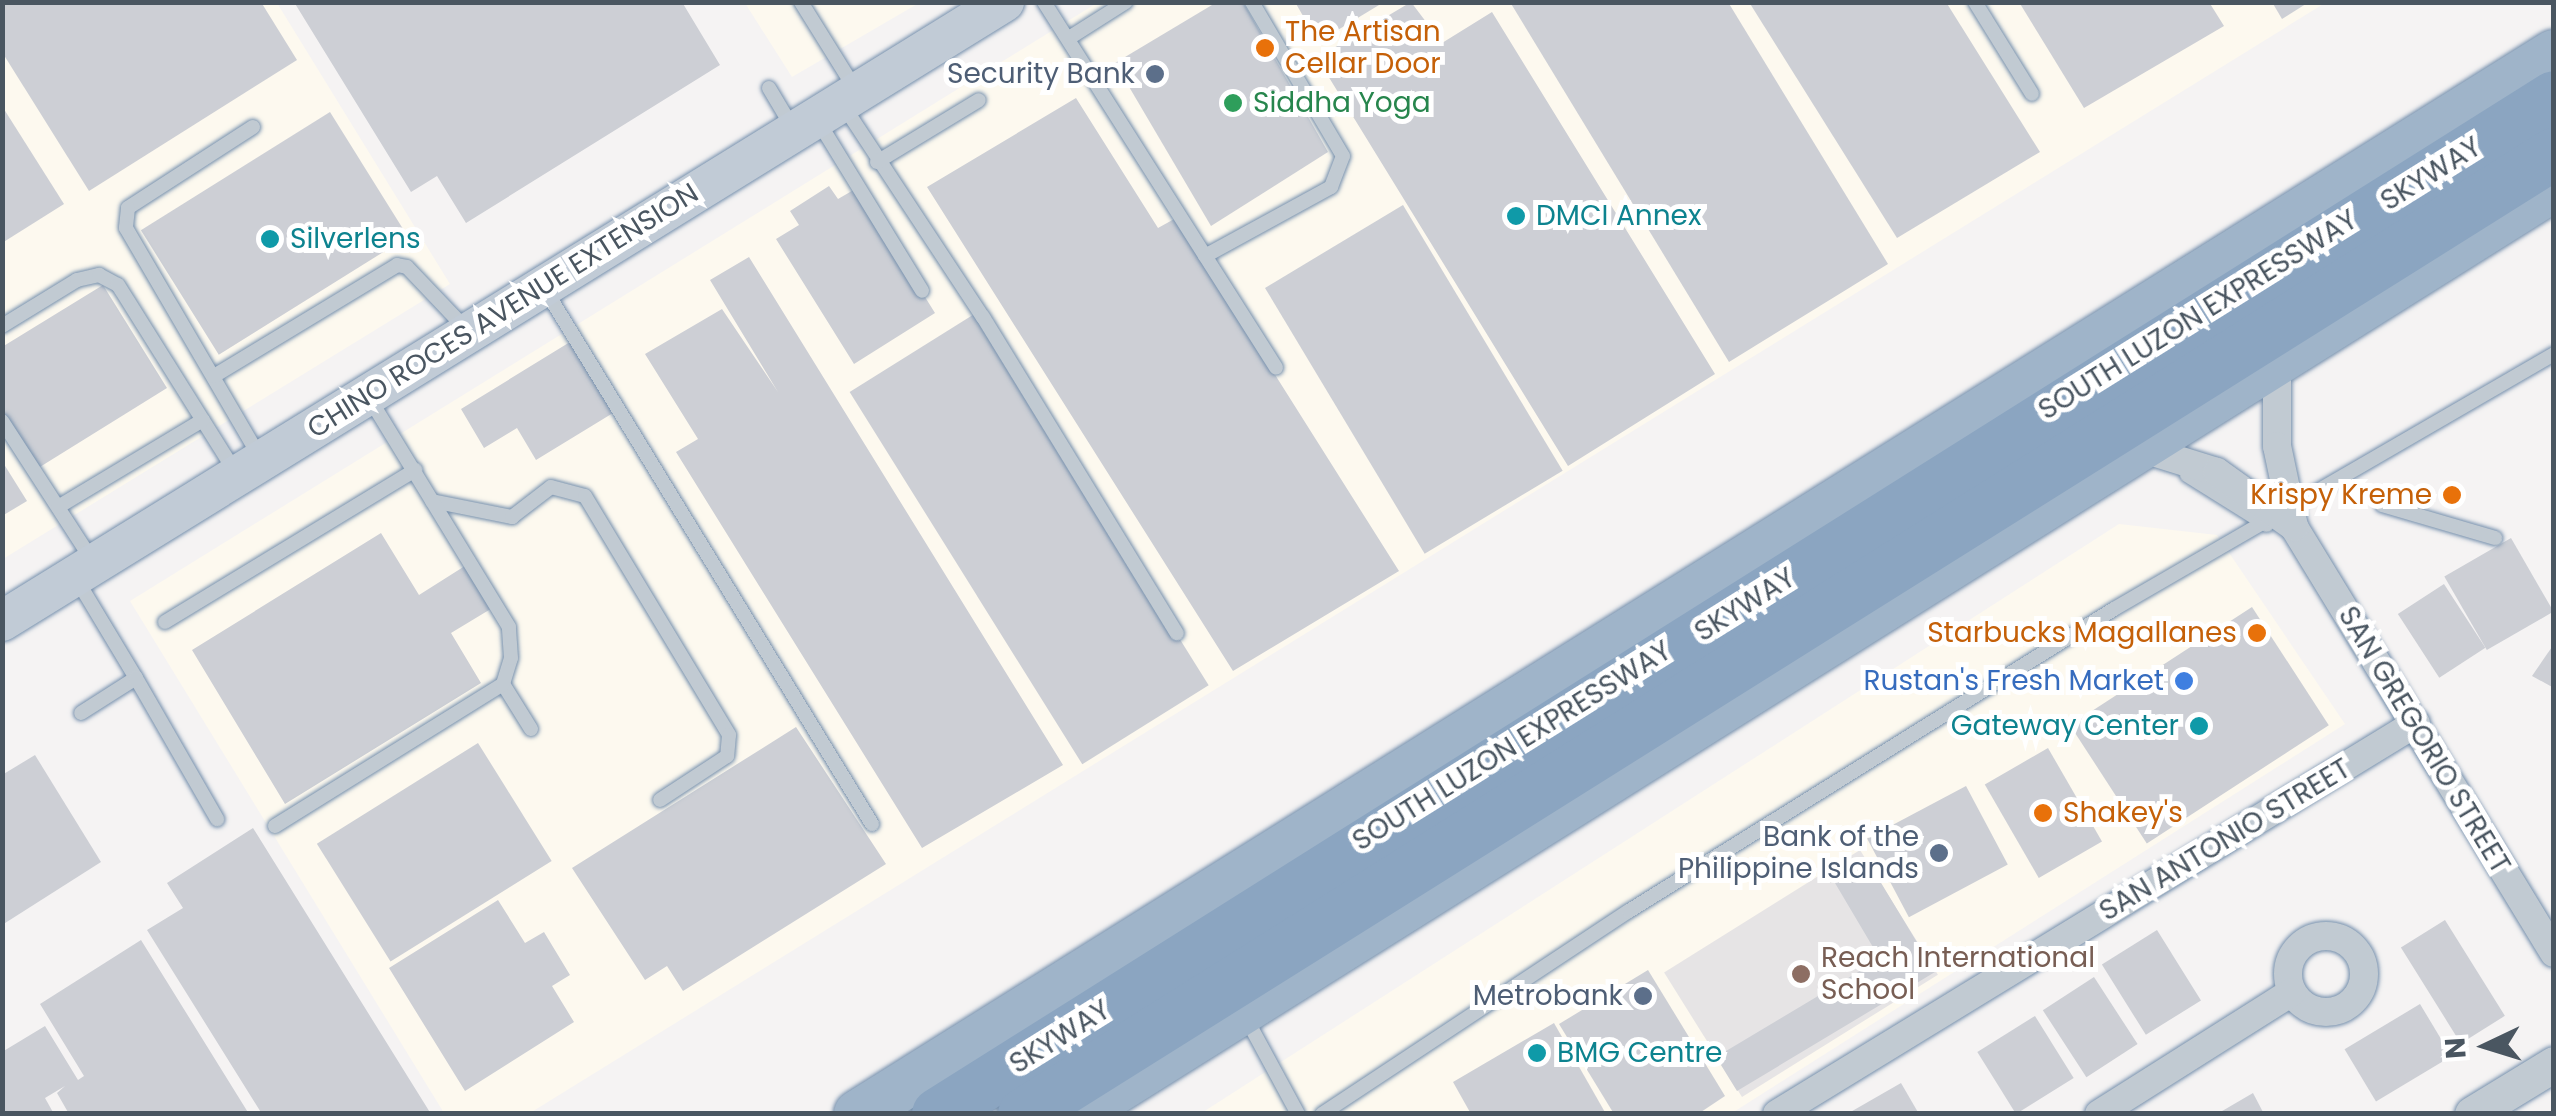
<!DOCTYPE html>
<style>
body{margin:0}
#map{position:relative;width:2556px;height:1116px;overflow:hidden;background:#f5f3f3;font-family:Poppins,sans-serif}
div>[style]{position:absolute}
.commercial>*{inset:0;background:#fdf9ef}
.education>*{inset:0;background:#e6e4e5;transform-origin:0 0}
.building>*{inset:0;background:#cdcfd5;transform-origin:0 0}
.roads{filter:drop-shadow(0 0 2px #7690ad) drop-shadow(0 0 2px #7690ad)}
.service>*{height:14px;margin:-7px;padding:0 7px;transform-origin:7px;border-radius:7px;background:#c1cad2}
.minor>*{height:28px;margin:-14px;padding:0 14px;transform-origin:14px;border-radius:14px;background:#c1cad2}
.minor>.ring{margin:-14px;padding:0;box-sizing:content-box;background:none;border:28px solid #c1cad2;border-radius:50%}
.tertiary>*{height:35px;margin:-17.5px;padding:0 17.5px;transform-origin:17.5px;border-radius:17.5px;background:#c1cad2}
.secondary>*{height:40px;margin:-20px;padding:0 20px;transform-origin:20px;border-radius:20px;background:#c1cbd6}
.trunk>*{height:48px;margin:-24px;padding:0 24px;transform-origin:24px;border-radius:24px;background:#9fb4c9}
.motorway>*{height:52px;margin:-26px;padding:0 26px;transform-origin:26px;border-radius:26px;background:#8ba5c1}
.dots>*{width:28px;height:28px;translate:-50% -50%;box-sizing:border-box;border:5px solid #fff;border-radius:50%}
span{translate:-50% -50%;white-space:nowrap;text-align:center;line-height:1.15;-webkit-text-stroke:10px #fff;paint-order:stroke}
.food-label{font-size:28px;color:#c56008}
.left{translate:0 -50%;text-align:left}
.right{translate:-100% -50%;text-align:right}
.service-label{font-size:28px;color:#4e5e75}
.leisure-label{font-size:28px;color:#27864d}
.street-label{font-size:28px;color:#4a5661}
.culture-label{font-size:28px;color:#0d838f}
.shop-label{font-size:28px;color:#366cbe}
.education-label{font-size:28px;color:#785e54}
.frame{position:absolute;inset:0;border:5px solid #4a5661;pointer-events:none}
.north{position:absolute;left:2436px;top:996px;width:100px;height:100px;-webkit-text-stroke:8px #fff;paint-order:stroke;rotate:266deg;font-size:28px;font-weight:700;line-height:40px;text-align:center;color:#4a5661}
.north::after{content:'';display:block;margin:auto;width:35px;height:45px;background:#4a5661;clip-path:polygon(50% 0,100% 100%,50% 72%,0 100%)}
</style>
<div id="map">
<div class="commercial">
<i style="clip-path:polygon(3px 3px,277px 3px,450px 284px,3px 559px)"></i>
<i style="clip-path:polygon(745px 3px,919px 3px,792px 77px)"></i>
<i style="clip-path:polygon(1097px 3px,2325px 3px,530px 1113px,444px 1113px,130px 601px)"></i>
<i style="clip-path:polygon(2119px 524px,2217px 535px,2345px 724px,1732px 1113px,1200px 1114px)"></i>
</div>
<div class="education">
<i style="left:1860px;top:850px;width:147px;height:231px;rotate:58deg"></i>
</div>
<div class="building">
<i style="clip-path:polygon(2px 2px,261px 2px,297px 60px,89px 191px,2px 52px)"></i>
<i style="clip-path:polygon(294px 2px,682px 2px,720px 65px,466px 223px,437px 176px,411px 192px)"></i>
<i style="clip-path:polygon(1217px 2px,1243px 2px,1328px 152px,1211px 226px,1115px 63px)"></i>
<i style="clip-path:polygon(1295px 2px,1384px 2px,1318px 42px)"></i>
<i style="clip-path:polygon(1411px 2px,1442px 43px,1492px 12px,1715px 374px,1568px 466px,1317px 58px)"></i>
<i style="clip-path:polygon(1510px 2px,1728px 2px,1888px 264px,1729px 362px)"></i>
<i style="clip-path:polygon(1749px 2px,1946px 2px,2040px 152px,1897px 238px)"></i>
<i style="clip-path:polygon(2019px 2px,2209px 2px,2224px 26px,2084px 108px)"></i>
<i style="clip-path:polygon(2272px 2px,2309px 2px,2282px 19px)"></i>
<i style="clip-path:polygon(1076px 98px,1158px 228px,1176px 218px,1399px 571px,1233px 671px,927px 187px)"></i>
<i style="clip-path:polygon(2px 106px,64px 204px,2px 243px)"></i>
<i style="left:330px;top:112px;width:147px;height:223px;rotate:58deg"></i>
<i style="clip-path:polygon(829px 186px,838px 199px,857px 188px,935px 313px,854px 364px,776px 239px,799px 225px,790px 211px)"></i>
<i style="left:1403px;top:205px;width:310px;height:161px;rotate:59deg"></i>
<i style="clip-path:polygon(749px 257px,1063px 765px,922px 848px,676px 452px,698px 439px,645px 354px,722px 309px,778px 392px,710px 280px)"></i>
<i style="clip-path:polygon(103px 285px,167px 388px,35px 470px,2px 417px,2px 347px)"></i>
<i style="left:976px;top:313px;width:439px;height:149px;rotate:58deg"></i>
<i style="clip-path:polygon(570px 342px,613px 413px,536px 460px,517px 428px,484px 448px,461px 409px)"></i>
<i style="clip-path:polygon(2px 461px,27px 501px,2px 516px)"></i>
<i style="clip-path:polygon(381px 533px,419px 595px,468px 564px,494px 607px,451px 633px,481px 683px,285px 804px,192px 650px)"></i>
<i style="left:2511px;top:538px;width:85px;height:77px;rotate:60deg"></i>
<i style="left:2444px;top:584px;width:76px;height:55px;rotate:57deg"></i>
<i style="left:2252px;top:607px;width:141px;height:217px;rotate:57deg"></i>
<i style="clip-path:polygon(2554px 644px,2554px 688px,2532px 676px)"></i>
<i style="clip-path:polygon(796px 727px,886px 864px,683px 991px,667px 966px,645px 980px,572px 868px)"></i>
<i style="left:478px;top:743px;width:139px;height:190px;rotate:58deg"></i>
<i style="left:2048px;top:748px;width:108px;height:73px;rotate:60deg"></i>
<i style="clip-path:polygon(35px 755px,101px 862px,2px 925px,2px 775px)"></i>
<i style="left:1966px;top:786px;width:89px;height:112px;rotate:62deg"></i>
<i style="clip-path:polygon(253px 828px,431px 1114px,262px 1114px,147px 930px,183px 908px,167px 883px)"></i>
<i style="clip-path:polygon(1869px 863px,1935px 972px,1737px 1091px,1716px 1057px,1880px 959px,1835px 883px)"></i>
<i style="clip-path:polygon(498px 900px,525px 943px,544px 932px,570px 975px,552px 986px,574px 1022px,465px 1091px,389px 968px)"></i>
<i style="left:2445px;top:920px;width:113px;height:52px;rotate:58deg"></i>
<i style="left:2157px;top:930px;width:83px;height:65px;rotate:58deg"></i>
<i style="clip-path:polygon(141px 940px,249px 1114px,69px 1114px,57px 1093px,65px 1086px,45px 1098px,54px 1114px,2px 1114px,2px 1052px,45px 1026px,78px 1080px,84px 1076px,40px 1004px)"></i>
<i style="clip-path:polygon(1648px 970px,1725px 1096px,1698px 1114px,1614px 1114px,1559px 1024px)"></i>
<i style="left:2094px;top:977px;width:80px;height:61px;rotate:57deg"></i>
<i style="left:2420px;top:1004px;width:61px;height:88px;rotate:59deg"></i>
<i style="left:2035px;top:1016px;width:73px;height:68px;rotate:58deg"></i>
<i style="clip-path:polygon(1554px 1023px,1606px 1114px,1471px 1114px,1453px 1082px)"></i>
<i style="clip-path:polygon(1901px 1083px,1919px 1114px,1847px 1114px)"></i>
<i style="clip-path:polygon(2253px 1093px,2264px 1114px,2217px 1114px)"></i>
</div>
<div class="roads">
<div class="service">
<i style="left:801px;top:2px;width:106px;rotate:58.1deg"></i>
<i style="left:1044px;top:2px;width:433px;rotate:57.6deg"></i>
<i style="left:1975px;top:2px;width:108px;rotate:58.2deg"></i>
<i style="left:1069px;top:38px;width:67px;rotate:-32.3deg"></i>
<i style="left:769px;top:88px;width:49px;rotate:59.2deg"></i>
<i style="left:843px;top:105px;width:254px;rotate:56.6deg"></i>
<i style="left:983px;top:317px;width:371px;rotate:58.5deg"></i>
<i style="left:818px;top:121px;width:199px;rotate:58.5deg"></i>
<i style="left:253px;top:127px;width:149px;rotate:147.1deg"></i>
<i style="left:128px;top:208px;width:20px;rotate:96deg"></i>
<i style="left:126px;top:228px;width:264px;rotate:59.7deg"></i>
<i style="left:877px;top:162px;width:119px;rotate:-31.3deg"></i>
<i style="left:1205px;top:256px;width:144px;rotate:-28.7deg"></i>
<i style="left:1331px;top:187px;width:33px;rotate:-69deg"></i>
<i style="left:1343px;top:156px;width:179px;rotate:-120.6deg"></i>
<i style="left:546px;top:291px;width:625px;rotate:58.55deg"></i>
<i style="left:2px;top:326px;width:88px;rotate:-31.5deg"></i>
<i style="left:77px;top:280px;width:23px;rotate:-13deg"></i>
<i style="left:99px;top:275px;width:21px;rotate:28deg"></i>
<i style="left:118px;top:285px;width:222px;rotate:57.9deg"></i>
<i style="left:214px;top:376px;width:214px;rotate:-31.2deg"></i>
<i style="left:397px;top:265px;width:10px;rotate:11deg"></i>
<i style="left:407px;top:267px;width:84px;rotate:46.4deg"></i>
<i style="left:2px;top:421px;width:169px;rotate:57.1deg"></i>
<i style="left:2187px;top:475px;width:94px;rotate:32deg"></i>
<i style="left:432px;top:501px;width:82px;rotate:11.3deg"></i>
<i style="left:512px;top:517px;width:49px;rotate:-37.6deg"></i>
<i style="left:551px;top:487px;width:35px;rotate:15deg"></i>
<i style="left:585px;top:496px;width:279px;rotate:58.9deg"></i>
<i style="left:729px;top:735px;width:21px;rotate:95deg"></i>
<i style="left:727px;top:756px;width:80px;rotate:146.7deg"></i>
<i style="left:2382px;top:505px;width:118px;rotate:16.3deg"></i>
<i style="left:58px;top:507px;width:169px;rotate:-31deg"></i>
<i style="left:77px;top:580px;width:114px;rotate:59deg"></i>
<i style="left:136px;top:678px;width:65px;rotate:147.5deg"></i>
<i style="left:165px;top:622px;width:293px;rotate:-31.3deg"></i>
<i style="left:136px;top:678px;width:163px;rotate:60.1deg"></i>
<i style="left:503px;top:684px;width:53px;rotate:58.1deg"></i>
<i style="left:275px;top:826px;width:269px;rotate:-31.9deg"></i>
<i style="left:503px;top:684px;width:27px;rotate:-73deg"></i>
<i style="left:511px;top:658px;width:31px;rotate:-94deg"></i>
<i style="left:509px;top:627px;width:267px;rotate:-121.4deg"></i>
<i style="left:1246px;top:1018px;width:109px;rotate:61.6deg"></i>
<i style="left:1322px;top:1114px;width:368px;rotate:-33.5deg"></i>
<i style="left:1629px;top:911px;width:571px;rotate:-31.91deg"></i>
<i style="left:2114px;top:609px;width:509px;rotate:-30.09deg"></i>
</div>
<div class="minor">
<i style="left:2277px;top:358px;width:88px;rotate:90deg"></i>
<i style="left:2277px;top:446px;width:83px;rotate:78.1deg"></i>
<i style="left:2294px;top:527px;width:499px;rotate:58.6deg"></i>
<i style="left:2143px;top:449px;width:77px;rotate:17.3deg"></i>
<i style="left:2217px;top:472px;width:95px;rotate:35.5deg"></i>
<i class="ring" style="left:2288px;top:936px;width:48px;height:48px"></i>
<i style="left:1777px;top:1114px;width:749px;rotate:-31.46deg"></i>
<i style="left:2099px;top:1114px;width:228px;rotate:-32.3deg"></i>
</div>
<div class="tertiary">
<i style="left:2472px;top:1114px;width:96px;rotate:-31.4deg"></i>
</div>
<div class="secondary">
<i style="left:2px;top:621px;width:1178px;rotate:-31.71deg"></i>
</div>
<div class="trunk">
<i style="left:858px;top:1114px;width:2000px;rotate:-32.01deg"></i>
<i style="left:1077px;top:1114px;width:1744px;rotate:-32.11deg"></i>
</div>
<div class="motorway">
<i style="left:938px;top:1114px;width:1909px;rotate:-32.18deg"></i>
<i style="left:1024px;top:1114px;width:1806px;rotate:-32.11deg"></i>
</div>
</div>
<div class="dots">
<i style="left:1265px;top:48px;background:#e8710a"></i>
<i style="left:1155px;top:74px;background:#5c6f8a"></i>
<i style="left:1233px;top:103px;background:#2e9e5b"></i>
<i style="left:1516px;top:216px;background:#0f9aa8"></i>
<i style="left:270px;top:239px;background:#0f9aa8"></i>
<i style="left:2452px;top:495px;background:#e8710a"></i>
<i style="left:2257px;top:633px;background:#e8710a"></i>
<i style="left:2184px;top:681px;background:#3f7fe0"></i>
<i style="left:2199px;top:726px;background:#0f9aa8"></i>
<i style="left:2043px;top:813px;background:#e8710a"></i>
<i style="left:1939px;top:853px;background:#5c6f8a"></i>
<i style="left:1801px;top:974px;background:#8d6e63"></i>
<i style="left:1643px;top:996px;background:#5c6f8a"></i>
<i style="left:1537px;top:1053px;background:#0f9aa8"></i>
</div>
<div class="food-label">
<span class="left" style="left:1285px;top:48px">The Artisan<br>Cellar Door</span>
<span class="right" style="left:2432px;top:495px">Krispy Kreme</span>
<span class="right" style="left:2237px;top:633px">Starbucks Magallanes</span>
<span class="left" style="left:2063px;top:813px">Shakey's</span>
</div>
<div class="service-label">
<span class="right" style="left:1135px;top:74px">Security Bank</span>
<span class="right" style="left:1919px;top:853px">Bank of the<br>Philippine Islands</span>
<span class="right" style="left:1623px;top:996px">Metrobank</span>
</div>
<div class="leisure-label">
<span class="left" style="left:1253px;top:103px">Siddha Yoga</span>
</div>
<div class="street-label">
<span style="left:2431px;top:174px;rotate:-32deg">SKYWAY</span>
<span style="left:503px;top:311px;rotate:-32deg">CHINO ROCES AVENUE EXTENSION</span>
<span style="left:2198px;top:315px;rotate:-32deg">SOUTH LUZON EXPRESSWAY</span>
<span style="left:1745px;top:605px;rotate:-32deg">SKYWAY</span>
<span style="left:2424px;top:740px;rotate:59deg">SAN GREGORIO STREET</span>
<span style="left:1512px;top:746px;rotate:-32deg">SOUTH LUZON EXPRESSWAY</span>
<span style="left:2225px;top:840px;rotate:-31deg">SAN ANTONIO STREET</span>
<span style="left:1060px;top:1037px;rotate:-32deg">SKYWAY</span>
</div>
<div class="culture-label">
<span class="left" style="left:1536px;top:216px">DMCI Annex</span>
<span class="left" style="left:290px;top:239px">Silverlens</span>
<span class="right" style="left:2179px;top:726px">Gateway Center</span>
<span class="left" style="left:1557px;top:1053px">BMG Centre</span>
</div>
<div class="shop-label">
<span class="right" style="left:2164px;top:681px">Rustan's Fresh Market</span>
</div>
<div class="education-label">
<span class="left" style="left:1821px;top:974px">Reach International<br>School</span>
</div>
<div class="frame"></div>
<div class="north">N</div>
</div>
